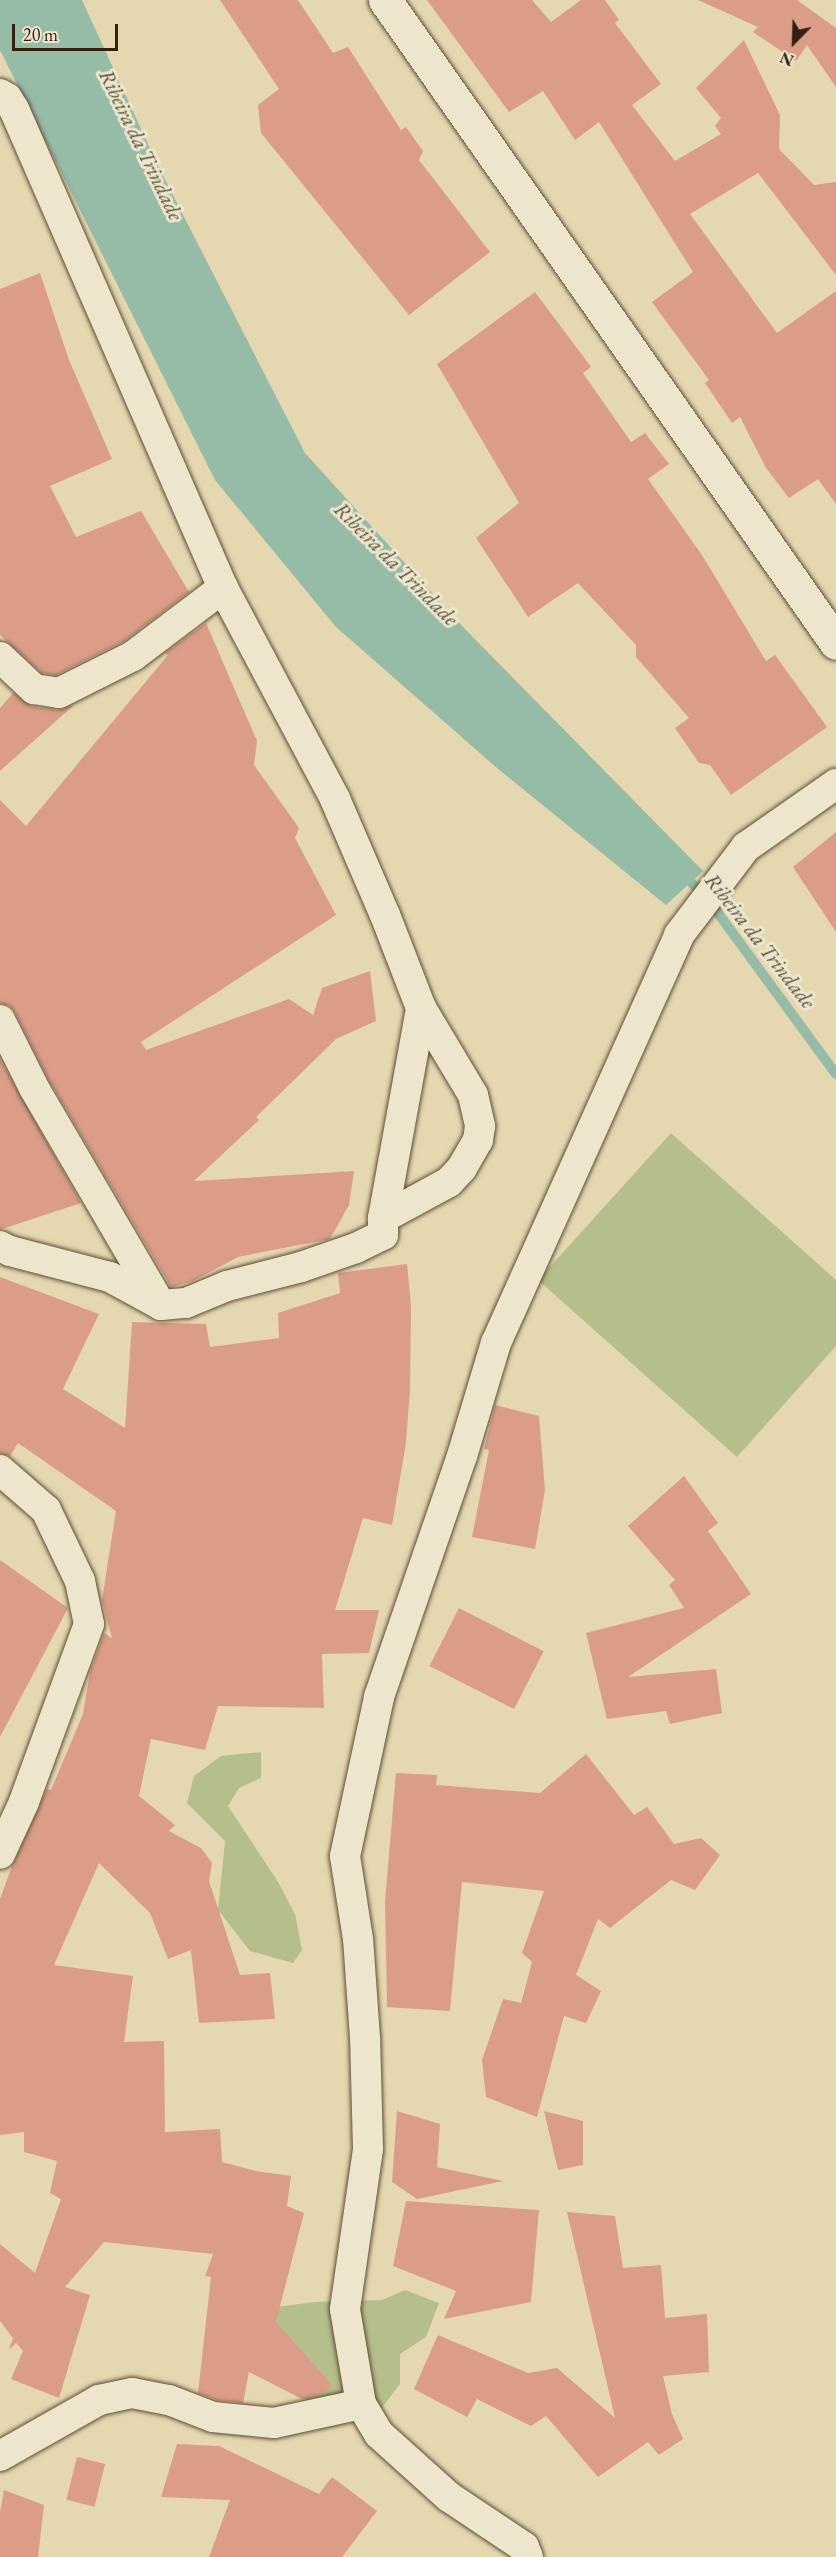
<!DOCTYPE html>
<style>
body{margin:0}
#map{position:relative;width:836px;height:2557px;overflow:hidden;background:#e5d8b1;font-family:"EB Garamond",serif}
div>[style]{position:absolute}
.green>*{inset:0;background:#b5bf8b}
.water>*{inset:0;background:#96bba7}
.stream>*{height:10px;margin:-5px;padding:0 5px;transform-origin:5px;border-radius:5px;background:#96bba7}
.building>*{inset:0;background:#db9d87;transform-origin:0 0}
.roads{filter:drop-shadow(0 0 2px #604e36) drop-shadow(0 0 2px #604e36)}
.minor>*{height:30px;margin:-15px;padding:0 15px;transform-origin:15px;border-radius:15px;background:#eee6cc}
.tertiary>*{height:33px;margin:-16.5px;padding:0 16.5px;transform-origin:16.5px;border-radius:16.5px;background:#eee6cc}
span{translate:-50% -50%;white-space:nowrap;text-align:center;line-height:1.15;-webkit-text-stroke:6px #eee6cc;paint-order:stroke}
.water-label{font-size:21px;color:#514e3b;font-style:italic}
.north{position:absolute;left:764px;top:12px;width:60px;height:60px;-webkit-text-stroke:4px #eee6cc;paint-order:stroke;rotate:203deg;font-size:16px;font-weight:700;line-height:24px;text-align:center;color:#34200d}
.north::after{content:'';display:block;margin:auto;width:21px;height:27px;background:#34200d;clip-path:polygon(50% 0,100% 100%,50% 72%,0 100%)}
.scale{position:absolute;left:12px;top:24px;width:106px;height:27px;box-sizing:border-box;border:3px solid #34200d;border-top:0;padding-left:8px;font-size:18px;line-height:21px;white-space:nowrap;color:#34200d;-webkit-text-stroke:4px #eee6cc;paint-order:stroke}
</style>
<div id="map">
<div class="green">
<i style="clip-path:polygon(671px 1133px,836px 1280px,836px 1346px,737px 1457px,538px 1280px)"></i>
<i style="clip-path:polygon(261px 1752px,261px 1778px,239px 1788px,228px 1806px,278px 1882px,295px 1914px,302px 1950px,293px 1963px,250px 1951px,218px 1910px,225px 1841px,187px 1803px,194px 1776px,221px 1756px)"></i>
<i style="clip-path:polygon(405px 2290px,439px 2303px,426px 2337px,400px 2354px,400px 2384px,371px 2422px,307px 2402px,270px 2340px,277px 2307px,314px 2302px,382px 2300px)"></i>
</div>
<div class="water">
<i style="clip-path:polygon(0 0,82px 0,158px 166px,305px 453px,462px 626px,703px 871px,666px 905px,497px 768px,336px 627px,215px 480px,0 50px)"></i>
</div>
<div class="stream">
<i style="left:681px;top:872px;width:37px;rotate:45deg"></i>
<i style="left:707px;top:898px;width:218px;rotate:53.8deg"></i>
</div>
<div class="building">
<i style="clip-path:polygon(220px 0,298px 0,333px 53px,348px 47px,401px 130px,406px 127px,423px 151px,419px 160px,490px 252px,409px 315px,261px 133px,258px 105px,279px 89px)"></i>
<i style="clip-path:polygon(427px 0,532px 0,551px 22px,581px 0,605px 0,619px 20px,615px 23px,661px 84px,632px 105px,675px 161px,721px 134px,715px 126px,721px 118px,696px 88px,744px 40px,780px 115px,779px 149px,814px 185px,836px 182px,836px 275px,758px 173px,690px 214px,777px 333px,836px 291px,836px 504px,818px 479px,789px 498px,766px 468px,740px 417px,732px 423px,705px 383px,709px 380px,652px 302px,693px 272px,599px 122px,575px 140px,543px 91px,509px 112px)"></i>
<i style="clip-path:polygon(698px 0,797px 0,836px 28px,836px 87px,807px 45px,796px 61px,753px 32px,758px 27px)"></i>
<i style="clip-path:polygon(40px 273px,69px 360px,112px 459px,50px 486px,76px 537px,141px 511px,189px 592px,124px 641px,56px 675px,42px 673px,0 635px,0 289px)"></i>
<i style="clip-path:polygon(535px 292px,591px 367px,583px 373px,631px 442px,645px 433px,669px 464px,648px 479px,702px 555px,766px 661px,775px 655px,827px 727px,731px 795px,710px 765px,699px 763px,675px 728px,689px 718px,636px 657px,636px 645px,578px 583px,528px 617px,476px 538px,519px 503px,437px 364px)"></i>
<i style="clip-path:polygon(206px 623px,257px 741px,254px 765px,299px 828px,295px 838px,336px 915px,141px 1042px,146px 1050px,289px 999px,313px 1015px,322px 988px,370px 971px,376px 1021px,336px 1039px,256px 1117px,259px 1120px,194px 1181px,354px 1171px,349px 1205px,330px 1239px,238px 1257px,193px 1281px,171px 1287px,49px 1080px,15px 1012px,9px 1005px,0 1003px,0 800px,26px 826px,168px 655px,165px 653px)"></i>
<i style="clip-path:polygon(13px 693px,31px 706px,57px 710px,74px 705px,0 771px,0 708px)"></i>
<i style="clip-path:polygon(836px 832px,836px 932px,793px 867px)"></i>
<i style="clip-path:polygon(0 1059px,81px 1203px,2px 1229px,0 1229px)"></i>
<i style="clip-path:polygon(407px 1264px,411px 1306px,410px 1389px,406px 1443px,392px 1525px,363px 1518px,335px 1610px,379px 1610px,369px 1653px,322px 1654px,324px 1708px,218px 1706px,205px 1750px,151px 1739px,139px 1796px,175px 1825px,169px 1831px,201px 1848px,212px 1863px,209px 1881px,240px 1975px,270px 1973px,275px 2019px,199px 2023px,191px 1950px,168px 1959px,150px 1913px,99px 1863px,54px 1965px,133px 1976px,124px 2042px,164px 2041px,165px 2132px,220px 2129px,222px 2162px,256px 2171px,291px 2176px,287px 2206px,304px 2213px,276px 2322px,333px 2386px,317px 2396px,302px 2399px,249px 2372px,243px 2403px,217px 2400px,198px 2393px,211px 2277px,205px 2276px,213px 2254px,104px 2242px,65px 2287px,90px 2295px,59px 2398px,11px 2379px,23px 2351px,16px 2343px,9px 2350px,13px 2338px,0 2321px,0 2244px,35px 2273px,61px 2199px,50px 2193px,57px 2161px,24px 2152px,24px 2132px,0 2135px,0 1899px,12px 1866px,47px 1789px,51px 1790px,83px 1714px,90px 1672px,104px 1633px,112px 1638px,102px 1600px,116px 1511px,18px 1443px,10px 1456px,0 1453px,0 1277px,99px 1314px,63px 1389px,125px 1428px,132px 1322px,206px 1324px,210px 1347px,279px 1338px,278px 1313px,340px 1293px,338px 1273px)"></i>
<i style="clip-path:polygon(495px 1405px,539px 1416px,545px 1490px,535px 1549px,472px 1537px,489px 1450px,484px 1449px)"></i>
<i style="clip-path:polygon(684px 1476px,718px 1523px,708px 1531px,751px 1594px,628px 1677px,716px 1669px,722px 1713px,670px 1724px,666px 1711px,607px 1719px,586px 1633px,684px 1608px,669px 1585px,675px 1580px,628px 1526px)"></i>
<i style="clip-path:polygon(0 1560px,68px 1608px,0 1737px)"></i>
<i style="left:459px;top:1608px;width:95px;height:65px;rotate:27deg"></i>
<i style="clip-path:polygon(586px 1754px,634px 1815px,647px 1807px,674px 1844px,701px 1838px,720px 1855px,695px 1890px,671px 1880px,610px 1928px,598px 1919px,576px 1975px,601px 1991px,586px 2023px,564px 2016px,537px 2117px,486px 2097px,482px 2060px,503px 1999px,521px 2003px,532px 1962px,522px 1953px,544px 1891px,462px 1882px,450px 2011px,387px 2007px,385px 1901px,396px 1773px,437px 1775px,436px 1785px,540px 1793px)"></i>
<i style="clip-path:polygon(397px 2111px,440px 2124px,437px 2167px,503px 2181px,417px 2199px,392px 2182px)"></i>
<i style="clip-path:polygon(544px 2111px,583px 2121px,583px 2165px,558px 2170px)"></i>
<i style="clip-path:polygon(406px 2201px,539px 2210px,531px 2302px,444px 2319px,456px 2291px,393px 2266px)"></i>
<i style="clip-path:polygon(567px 2212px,615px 2216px,623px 2268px,661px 2265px,665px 2318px,707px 2314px,709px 2372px,663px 2376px,672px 2414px,683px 2439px,659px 2455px,648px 2442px,598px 2477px,546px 2416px,531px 2426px,477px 2399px,467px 2417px,414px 2389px,438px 2335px,528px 2373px,557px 2368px,615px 2418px)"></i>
<i style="clip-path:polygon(177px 2444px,219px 2446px,319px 2494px,332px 2477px,377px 2511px,342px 2557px,209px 2557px,230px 2500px,161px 2497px)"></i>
<i style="left:77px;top:2457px;width:29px;height:44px;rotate:14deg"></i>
<i style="clip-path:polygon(4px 2490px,44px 2505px,38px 2557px,0 2557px,0 2512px)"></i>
</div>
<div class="roads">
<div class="minor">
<i style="left:0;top:94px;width:8px;rotate:30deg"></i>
<i style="left:7px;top:98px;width:13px;rotate:58deg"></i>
<i style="left:14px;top:109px;width:523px;rotate:66.43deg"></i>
<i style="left:223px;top:588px;width:239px;rotate:62deg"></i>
<i style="left:335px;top:799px;width:126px;rotate:66.7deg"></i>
<i style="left:385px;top:915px;width:100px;rotate:68.8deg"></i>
<i style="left:421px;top:1008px;width:101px;rotate:59.1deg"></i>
<i style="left:473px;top:1095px;width:32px;rotate:77deg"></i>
<i style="left:480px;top:1126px;width:14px;rotate:98deg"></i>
<i style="left:478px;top:1140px;width:32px;rotate:120deg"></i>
<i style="left:462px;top:1168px;width:19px;rotate:133deg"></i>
<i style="left:449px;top:1182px;width:75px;rotate:151.4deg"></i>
<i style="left:0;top:657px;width:47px;rotate:43.3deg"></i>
<i style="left:34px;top:689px;width:25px;rotate:9deg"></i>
<i style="left:59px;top:693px;width:83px;rotate:-26.6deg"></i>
<i style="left:133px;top:656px;width:113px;rotate:-37.1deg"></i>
<i style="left:0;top:1020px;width:76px;rotate:63.4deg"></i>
<i style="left:34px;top:1088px;width:251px;rotate:59.7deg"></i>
<i style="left:0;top:1246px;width:11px;rotate:27deg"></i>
<i style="left:10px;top:1251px;width:103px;rotate:14.6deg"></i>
<i style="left:110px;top:1277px;width:58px;rotate:28.8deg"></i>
<i style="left:161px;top:1305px;width:25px;rotate:-5deg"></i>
<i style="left:186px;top:1303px;width:44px;rotate:-22.5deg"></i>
<i style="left:227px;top:1286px;width:76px;rotate:-14.4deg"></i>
<i style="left:301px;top:1267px;width:58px;rotate:-19.1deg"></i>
<i style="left:356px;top:1248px;width:30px;rotate:-26deg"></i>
<i style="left:383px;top:1235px;width:17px;rotate:-90deg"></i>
<i style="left:383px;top:1218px;width:213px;rotate:-79.7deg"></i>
<i style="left:0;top:1470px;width:61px;rotate:41deg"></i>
<i style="left:46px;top:1510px;width:79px;rotate:64.4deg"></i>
<i style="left:80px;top:1581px;width:44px;rotate:78.2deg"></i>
<i style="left:89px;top:1624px;width:189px;rotate:110.1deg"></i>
<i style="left:24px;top:1802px;width:57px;rotate:114.8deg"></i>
<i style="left:0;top:2456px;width:114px;rotate:-29.5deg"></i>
<i style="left:99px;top:2400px;width:34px;rotate:-12deg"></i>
<i style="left:132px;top:2393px;width:38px;rotate:11deg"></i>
<i style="left:169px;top:2400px;width:47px;rotate:21.1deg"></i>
<i style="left:213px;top:2417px;width:61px;rotate:5.6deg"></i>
<i style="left:274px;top:2423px;width:89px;rotate:-12.3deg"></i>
<i style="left:528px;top:2557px;width:11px;rotate:-112deg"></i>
<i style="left:524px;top:2547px;width:90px;rotate:-146.3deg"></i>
<i style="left:449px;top:2497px;width:94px;rotate:-138deg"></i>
<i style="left:379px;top:2434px;width:35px;rotate:-121deg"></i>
<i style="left:361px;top:2404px;width:96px;rotate:-99.6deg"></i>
<i style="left:345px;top:2309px;width:162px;rotate:-81.8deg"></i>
<i style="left:368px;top:2149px;width:111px;rotate:-91.5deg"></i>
<i style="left:365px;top:2038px;width:99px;rotate:-94deg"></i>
<i style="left:358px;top:1939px;width:84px;rotate:-98.9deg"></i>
<i style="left:345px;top:1856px;width:163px;rotate:-77.9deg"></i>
<i style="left:379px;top:1697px;width:255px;rotate:-71deg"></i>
<i style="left:462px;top:1456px;width:118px;rotate:-73.3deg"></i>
<i style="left:496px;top:1343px;width:447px;rotate:-65.8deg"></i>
<i style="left:679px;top:935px;width:111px;rotate:-52.7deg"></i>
<i style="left:746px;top:847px;width:110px;rotate:-35deg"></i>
</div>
<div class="tertiary">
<i style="left:385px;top:0;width:785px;rotate:54.95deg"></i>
</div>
</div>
<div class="water-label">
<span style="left:141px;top:145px;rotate:64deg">Ribeira da Trindade</span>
<span style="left:396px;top:564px;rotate:45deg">Ribeira da Trindade</span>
<span style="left:760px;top:941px;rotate:52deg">Ribeira da Trindade</span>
</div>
<div class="north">N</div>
<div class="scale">20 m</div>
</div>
